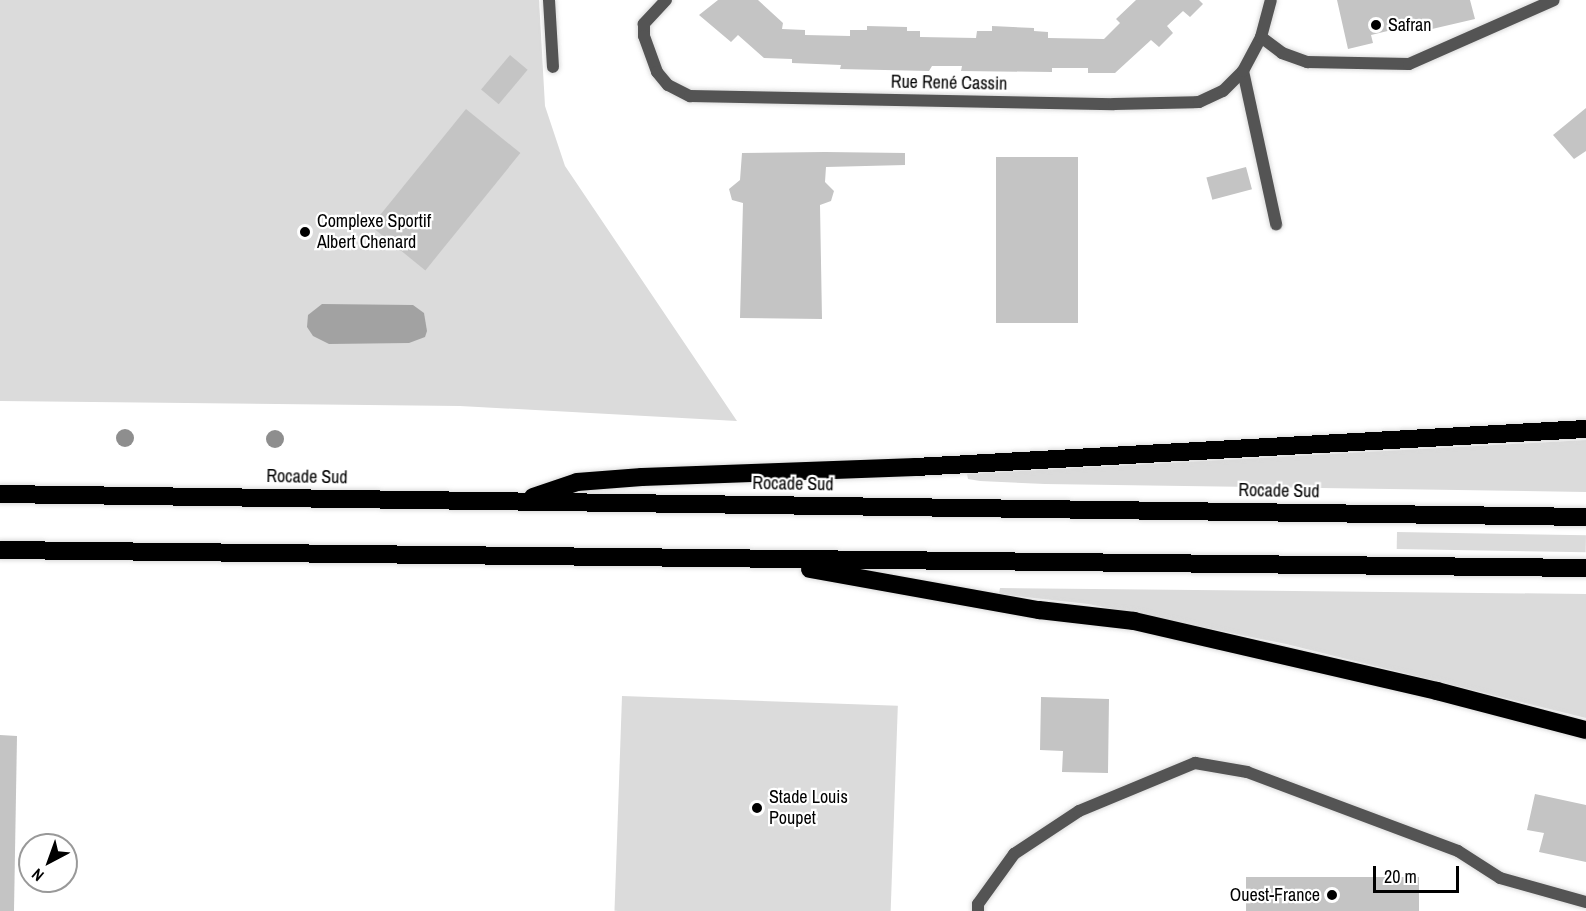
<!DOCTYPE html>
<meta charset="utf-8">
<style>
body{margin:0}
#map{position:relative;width:1586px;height:911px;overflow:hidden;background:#fff;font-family:"Archivo Narrow",sans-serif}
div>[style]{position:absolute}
.green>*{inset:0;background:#dbdbdb;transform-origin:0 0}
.water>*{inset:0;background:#a2a2a2}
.building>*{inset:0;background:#c4c4c4;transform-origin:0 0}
.roads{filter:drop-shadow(0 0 2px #dbdbdb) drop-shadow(0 0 2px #dbdbdb)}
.lane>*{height:12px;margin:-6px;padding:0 6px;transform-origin:6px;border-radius:6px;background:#545454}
.street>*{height:12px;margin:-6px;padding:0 6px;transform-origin:6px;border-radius:6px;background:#545454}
.highway>*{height:18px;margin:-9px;padding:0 9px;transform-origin:9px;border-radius:9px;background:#000}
.trees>*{width:18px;height:18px;margin:-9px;border-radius:50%;background:#8e8e8e}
.dots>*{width:16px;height:16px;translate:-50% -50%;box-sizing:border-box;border:3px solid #fff;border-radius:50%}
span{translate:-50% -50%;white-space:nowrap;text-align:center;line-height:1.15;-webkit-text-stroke:4.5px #fff;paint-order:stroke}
.poi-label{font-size:18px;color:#000}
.left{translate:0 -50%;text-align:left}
.right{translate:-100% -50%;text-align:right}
.street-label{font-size:18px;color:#000}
.north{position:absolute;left:18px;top:833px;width:60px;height:60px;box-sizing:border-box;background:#fff;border:2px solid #999;border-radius:50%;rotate:221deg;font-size:16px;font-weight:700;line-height:24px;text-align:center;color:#000}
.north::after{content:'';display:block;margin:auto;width:21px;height:27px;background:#000;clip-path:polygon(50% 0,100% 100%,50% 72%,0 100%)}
.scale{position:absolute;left:1373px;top:866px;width:86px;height:27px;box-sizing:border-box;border:3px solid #000;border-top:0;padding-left:8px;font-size:18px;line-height:21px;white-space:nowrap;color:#000;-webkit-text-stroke:4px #fff;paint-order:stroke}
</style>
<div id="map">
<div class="green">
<i style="clip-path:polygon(0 0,539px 0,545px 106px,565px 166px,737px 421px,460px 406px,0 401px)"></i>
<i style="clip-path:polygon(1586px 440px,1586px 492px,1045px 484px,980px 481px,968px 479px,967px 474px)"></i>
<i style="left:1397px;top:532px;width:189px;height:17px;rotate:1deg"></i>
<i style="clip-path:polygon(1000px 588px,1586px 594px,1586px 718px,1286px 644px,1088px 604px,999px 594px)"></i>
<i style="left:622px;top:696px;width:276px;height:215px;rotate:2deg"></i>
</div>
<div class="water">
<i style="clip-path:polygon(322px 304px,413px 305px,424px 313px,427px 331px,425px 337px,409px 343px,329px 344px,313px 336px,307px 327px,308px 315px)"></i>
</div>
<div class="building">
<i style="clip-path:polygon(718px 0,758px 0,783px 23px,782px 29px,805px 30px,805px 35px,850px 36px,850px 30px,867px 30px,867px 26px,907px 27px,907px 31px,920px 31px,920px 37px,976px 38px,977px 31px,992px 31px,992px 26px,1034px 28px,1034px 31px,1048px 32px,1048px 38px,1104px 39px,1120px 23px,1116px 19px,1136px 0,1199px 0,1203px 4px,1190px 17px,1183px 11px,1167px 26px,1173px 33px,1159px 47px,1151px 40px,1115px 73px,1088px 73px,1088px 68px,1052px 68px,1052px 72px,961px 71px,962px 66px,932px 66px,929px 71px,840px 69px,841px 65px,792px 63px,792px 59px,764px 58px,738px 35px,731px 42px,699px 15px)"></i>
<i style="clip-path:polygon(1337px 0,1470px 0,1475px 19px,1432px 29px,1430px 21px,1425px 22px,1371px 35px,1373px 43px,1348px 49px)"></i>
<i style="left:510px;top:55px;width:23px;height:45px;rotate:40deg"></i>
<i style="clip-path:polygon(1586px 108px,1586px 151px,1574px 159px,1553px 135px)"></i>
<i style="left:466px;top:109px;width:70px;height:151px;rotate:39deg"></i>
<i style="clip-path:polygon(825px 152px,905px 153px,905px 165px,826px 167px,825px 182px,834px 191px,831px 201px,820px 205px,822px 319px,740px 318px,743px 203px,732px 200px,729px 189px,740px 180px,742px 153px)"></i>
<i style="left:996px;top:157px;width:82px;height:166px"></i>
<i style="left:1246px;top:167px;width:23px;height:41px;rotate:75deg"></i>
<i style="clip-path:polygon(1041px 697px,1109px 699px,1108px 773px,1062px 772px,1063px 751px,1040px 750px)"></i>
<i style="clip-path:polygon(0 735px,17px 736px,14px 911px,0 911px)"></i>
<i style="clip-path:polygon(1535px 794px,1586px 805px,1586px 862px,1539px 852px,1544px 833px,1527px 830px)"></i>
<i style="left:1246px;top:877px;width:173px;height:34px"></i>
</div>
<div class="roads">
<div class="lane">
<i style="left:1243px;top:71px;width:157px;rotate:77.8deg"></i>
<i style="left:978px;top:911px;width:7px;rotate:-90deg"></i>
<i style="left:978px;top:904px;width:62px;rotate:-54.2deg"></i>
<i style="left:1014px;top:854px;width:78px;rotate:-33.5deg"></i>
<i style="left:1079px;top:811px;width:126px;rotate:-22.5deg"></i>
<i style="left:1195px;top:763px;width:53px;rotate:9.8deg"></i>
<i style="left:1247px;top:772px;width:225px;rotate:20.5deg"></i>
<i style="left:1458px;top:851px;width:50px;rotate:32.7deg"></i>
<i style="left:1500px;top:878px;width:89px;rotate:15.6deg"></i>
</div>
<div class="street">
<i style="left:549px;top:0;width:67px;rotate:86.6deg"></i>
<i style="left:666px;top:0;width:33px;rotate:133deg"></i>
<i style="left:644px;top:24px;width:12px;rotate:90deg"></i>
<i style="left:644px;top:36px;width:38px;rotate:70deg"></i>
<i style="left:657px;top:72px;width:17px;rotate:50deg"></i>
<i style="left:668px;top:85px;width:25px;rotate:27deg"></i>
<i style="left:690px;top:96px;width:424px;rotate:1.1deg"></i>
<i style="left:1114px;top:104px;width:85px;rotate:-1.3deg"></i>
<i style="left:1199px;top:102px;width:26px;rotate:-25deg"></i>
<i style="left:1223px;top:91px;width:28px;rotate:-45deg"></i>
<i style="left:1243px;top:71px;width:38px;rotate:-62deg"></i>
<i style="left:1261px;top:37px;width:38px;rotate:-75deg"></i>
<i style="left:1261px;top:37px;width:26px;rotate:37deg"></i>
<i style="left:1282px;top:53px;width:27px;rotate:20deg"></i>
<i style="left:1307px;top:62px;width:102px;rotate:1.1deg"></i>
<i style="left:1409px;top:64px;width:158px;rotate:-23.8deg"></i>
</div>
<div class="highway">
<i style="left:0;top:494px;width:1586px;rotate:0.83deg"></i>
<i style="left:533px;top:497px;width:46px;rotate:-18.8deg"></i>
<i style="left:577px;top:482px;width:65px;rotate:-4.4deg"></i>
<i style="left:642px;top:477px;width:274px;rotate:-2.1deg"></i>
<i style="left:916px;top:467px;width:671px;rotate:-3.25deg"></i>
<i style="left:0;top:550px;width:1586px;rotate:0.65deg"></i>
<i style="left:810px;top:569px;width:233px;rotate:10.2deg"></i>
<i style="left:1039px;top:610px;width:96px;rotate:6.6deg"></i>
<i style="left:1134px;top:621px;width:311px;rotate:13deg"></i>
<i style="left:1437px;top:691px;width:154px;rotate:14.7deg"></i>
</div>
</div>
<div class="trees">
<i style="left:125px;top:438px"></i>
<i style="left:275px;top:439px"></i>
</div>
<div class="dots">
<i style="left:1376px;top:25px;background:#000"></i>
<i style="left:305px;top:232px;background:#000"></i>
<i style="left:757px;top:808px;background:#000"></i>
<i style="left:1332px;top:895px;background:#000"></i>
</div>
<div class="poi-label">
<span class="left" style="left:1388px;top:25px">Safran</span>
<span class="left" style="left:317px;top:232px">Complexe Sportif<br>Albert Chenard</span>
<span class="left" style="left:769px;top:808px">Stade Louis<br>Poupet</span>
<span class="right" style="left:1320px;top:895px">Ouest-France</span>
</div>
<div class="street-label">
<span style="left:949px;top:83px;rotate:1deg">Rue René Cassin</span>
<span style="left:307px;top:477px;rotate:1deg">Rocade Sud</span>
<span style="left:793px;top:484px;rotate:1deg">Rocade Sud</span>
<span style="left:1279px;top:491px;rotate:1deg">Rocade Sud</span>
</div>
<div class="north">N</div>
<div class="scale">20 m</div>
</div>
